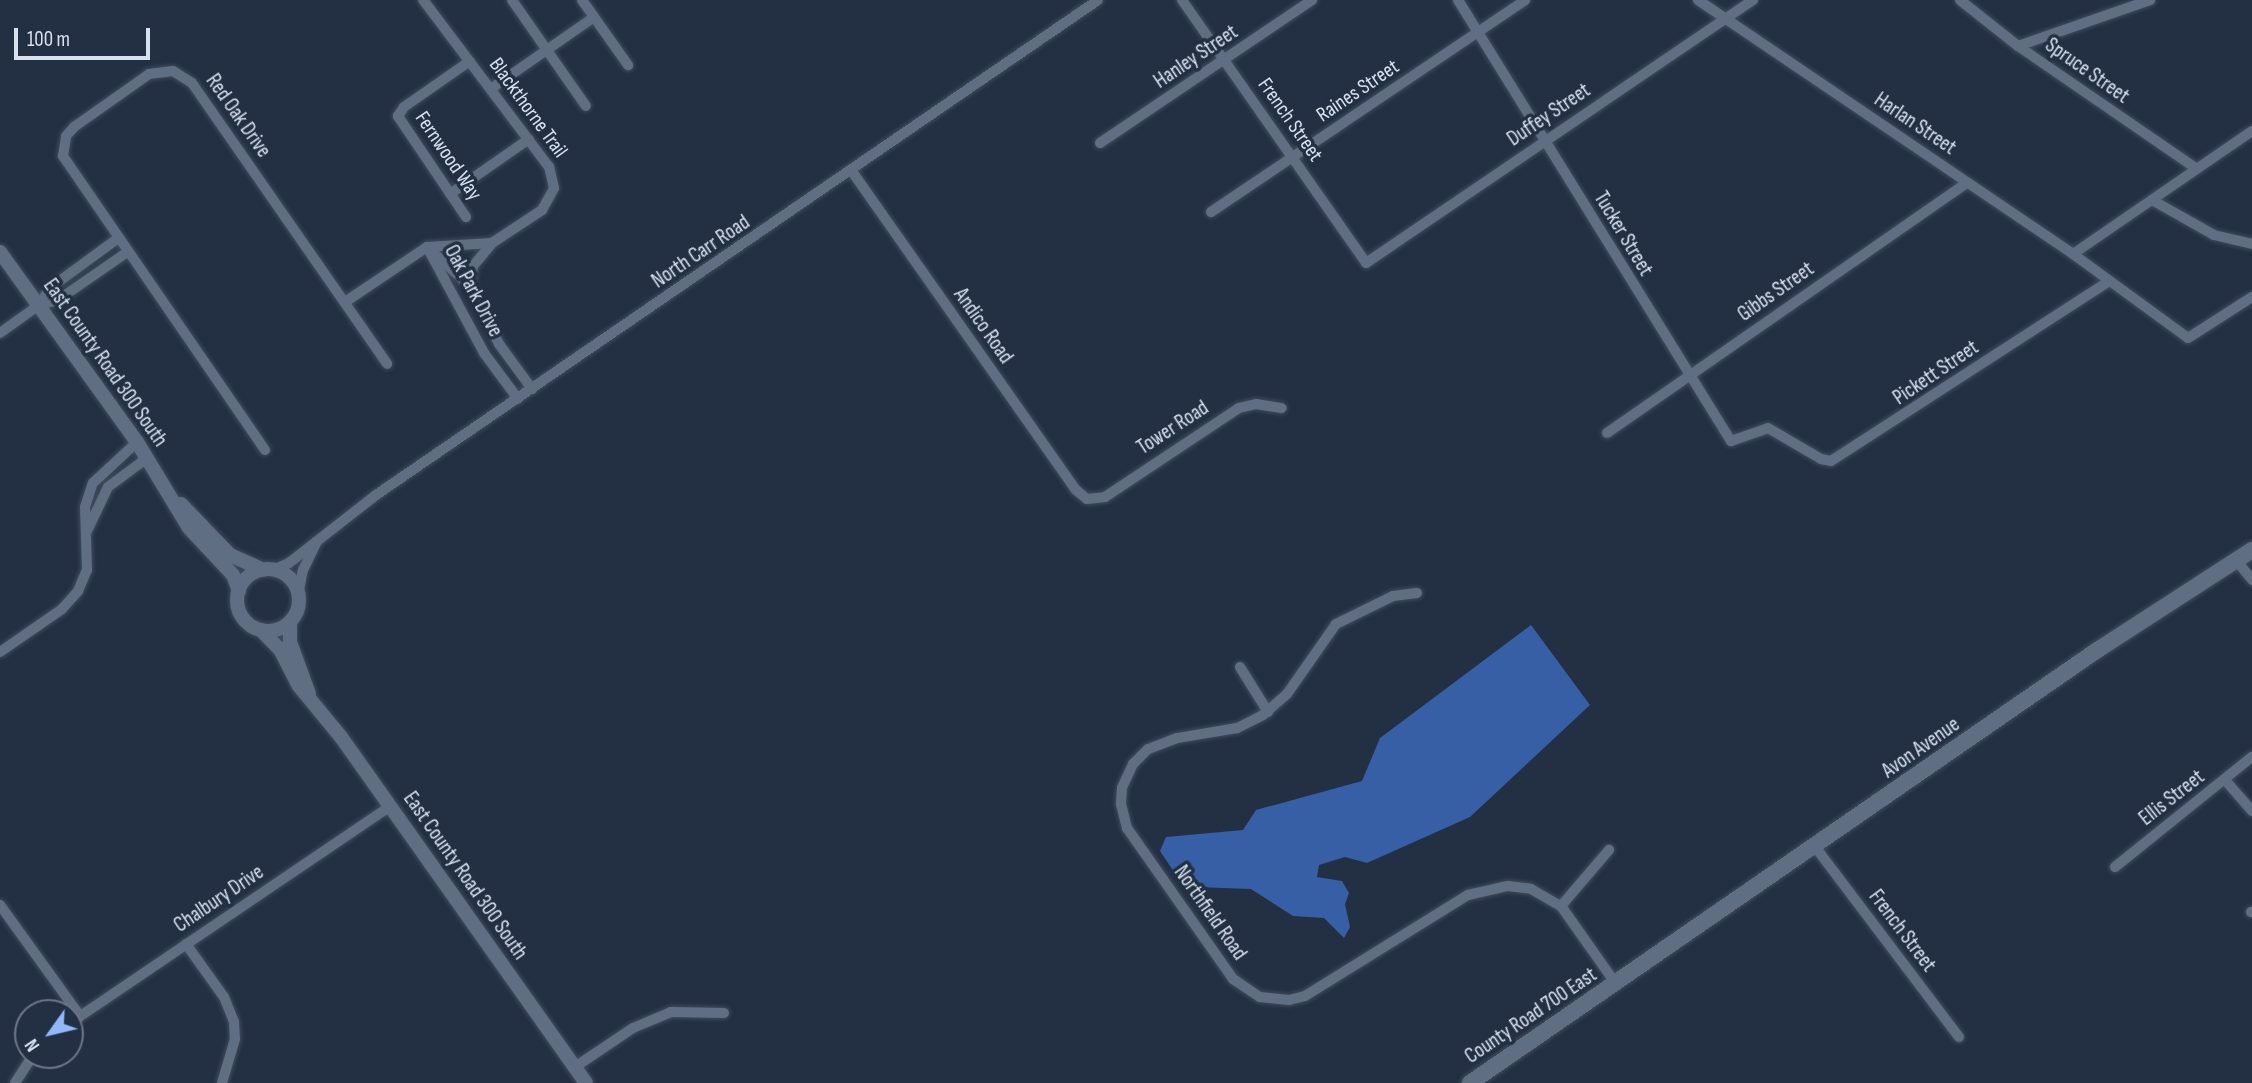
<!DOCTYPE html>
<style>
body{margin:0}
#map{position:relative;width:2252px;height:1083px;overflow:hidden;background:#232f43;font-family:"Sofia Sans Condensed",sans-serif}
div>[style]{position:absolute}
.water>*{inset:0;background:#365fa5}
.roads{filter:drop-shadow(0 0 2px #414c5c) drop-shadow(0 0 2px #414c5c)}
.minor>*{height:10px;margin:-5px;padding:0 5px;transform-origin:5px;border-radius:5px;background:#606e84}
.tertiary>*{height:14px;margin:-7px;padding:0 7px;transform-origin:7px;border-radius:7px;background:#606e84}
.tertiary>.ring{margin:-7px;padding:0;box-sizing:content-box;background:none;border:14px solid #606e84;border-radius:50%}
.secondary>*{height:16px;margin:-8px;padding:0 8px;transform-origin:8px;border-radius:8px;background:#606e84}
span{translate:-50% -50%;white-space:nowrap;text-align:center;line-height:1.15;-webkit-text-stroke:7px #232f43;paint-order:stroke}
.street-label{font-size:21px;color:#d9e1ee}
.north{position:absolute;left:14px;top:999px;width:70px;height:70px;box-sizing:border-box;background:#232f43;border:2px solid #6c7687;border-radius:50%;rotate:236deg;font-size:19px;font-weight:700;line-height:28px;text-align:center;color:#d9e1ee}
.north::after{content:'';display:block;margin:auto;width:24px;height:32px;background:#8fb8fd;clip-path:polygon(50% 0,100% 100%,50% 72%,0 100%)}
.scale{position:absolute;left:14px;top:28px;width:136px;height:32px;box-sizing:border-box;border:4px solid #d9e1ee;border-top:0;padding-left:9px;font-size:21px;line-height:24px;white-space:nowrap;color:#d9e1ee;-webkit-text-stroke:5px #232f43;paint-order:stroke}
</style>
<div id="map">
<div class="water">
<i style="clip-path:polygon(1531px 625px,1590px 705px,1470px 817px,1367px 863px,1345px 857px,1319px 865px,1317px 877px,1342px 881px,1349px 893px,1345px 904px,1350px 927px,1344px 938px,1324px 918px,1293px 916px,1251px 889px,1195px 887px,1176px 875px,1160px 851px,1166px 837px,1243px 830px,1256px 810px,1362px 781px,1380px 738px)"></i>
</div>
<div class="roads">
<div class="minor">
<i style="left:512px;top:0;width:129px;rotate:55.1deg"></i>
<i style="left:582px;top:0;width:80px;rotate:54.7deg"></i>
<i style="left:1182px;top:0;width:321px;rotate:55deg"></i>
<i style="left:1366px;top:263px;width:468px;rotate:-34.2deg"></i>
<i style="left:1458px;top:0;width:519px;rotate:58.24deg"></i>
<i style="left:1731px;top:441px;width:39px;rotate:-19deg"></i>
<i style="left:1768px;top:428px;width:61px;rotate:30.3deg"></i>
<i style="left:1821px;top:459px;width:10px;rotate:11deg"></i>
<i style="left:1831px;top:461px;width:331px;rotate:-32.9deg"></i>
<i style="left:1698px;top:0;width:453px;rotate:34.1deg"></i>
<i style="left:2073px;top:254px;width:142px;rotate:36.1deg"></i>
<i style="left:2188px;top:338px;width:76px;rotate:-32.6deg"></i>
<i style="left:1960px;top:0;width:74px;rotate:38.4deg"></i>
<i style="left:2018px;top:46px;width:217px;rotate:34.5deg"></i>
<i style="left:2018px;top:46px;width:140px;rotate:-19.2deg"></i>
<i style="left:492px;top:88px;width:124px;rotate:-34.8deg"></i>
<i style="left:1100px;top:143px;width:256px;rotate:-34deg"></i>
<i style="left:851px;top:170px;width:391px;rotate:54.9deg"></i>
<i style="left:1076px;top:490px;width:14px;rotate:39deg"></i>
<i style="left:1087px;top:499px;width:18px;rotate:-6deg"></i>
<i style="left:1105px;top:497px;width:161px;rotate:-33.6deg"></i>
<i style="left:1239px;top:408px;width:17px;rotate:-13deg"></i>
<i style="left:1256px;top:404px;width:26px;rotate:9deg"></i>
<i style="left:450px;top:194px;width:96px;rotate:-34.8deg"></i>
<i style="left:2152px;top:200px;width:71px;rotate:29.4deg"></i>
<i style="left:2214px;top:235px;width:39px;rotate:13deg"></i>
<i style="left:1211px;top:212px;width:379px;rotate:-34deg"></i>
<i style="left:466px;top:217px;width:122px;rotate:-124deg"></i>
<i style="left:398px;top:116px;width:11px;rotate:-56deg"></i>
<i style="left:404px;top:107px;width:80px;rotate:-34.9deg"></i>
<i style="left:427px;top:247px;width:58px;rotate:42.2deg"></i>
<i style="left:470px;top:286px;width:65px;rotate:63.4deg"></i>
<i style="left:499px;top:344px;width:56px;rotate:53.7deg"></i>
<i style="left:427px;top:247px;width:120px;rotate:61.7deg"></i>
<i style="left:484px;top:353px;width:57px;rotate:53.5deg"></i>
<i style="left:2073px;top:254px;width:217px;rotate:-34.5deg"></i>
<i style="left:470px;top:286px;width:20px;rotate:-81deg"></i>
<i style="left:473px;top:266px;width:30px;rotate:-50deg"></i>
<i style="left:345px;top:302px;width:99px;rotate:-33.9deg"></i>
<i style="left:427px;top:247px;width:65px;rotate:-3.5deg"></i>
<i style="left:492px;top:243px;width:60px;rotate:-33.4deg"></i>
<i style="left:542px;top:210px;width:25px;rotate:-61deg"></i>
<i style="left:554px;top:188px;width:22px;rotate:-103deg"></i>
<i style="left:549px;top:167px;width:209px;rotate:-127deg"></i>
<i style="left:39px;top:305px;width:20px;rotate:-15deg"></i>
<i style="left:58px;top:300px;width:83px;rotate:-34.7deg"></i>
<i style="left:0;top:333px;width:48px;rotate:-35.7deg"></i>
<i style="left:39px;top:305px;width:20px;rotate:-57deg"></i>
<i style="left:50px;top:288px;width:83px;rotate:-36.2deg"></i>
<i style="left:1607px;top:433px;width:438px;rotate:-34.8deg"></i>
<i style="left:265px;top:450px;width:357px;rotate:-124.5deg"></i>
<i style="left:63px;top:156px;width:20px;rotate:-81deg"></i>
<i style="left:66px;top:136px;width:12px;rotate:-48deg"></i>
<i style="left:74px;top:127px;width:92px;rotate:-35.2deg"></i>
<i style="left:149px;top:74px;width:24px;rotate:-7deg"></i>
<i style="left:173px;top:71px;width:22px;rotate:32deg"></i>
<i style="left:192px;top:83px;width:342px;rotate:55.2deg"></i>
<i style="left:87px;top:531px;width:49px;rotate:-64.5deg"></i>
<i style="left:108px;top:487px;width:49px;rotate:-36.6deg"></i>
<i style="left:2236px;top:560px;width:26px;rotate:51deg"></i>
<i style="left:273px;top:570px;width:17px;rotate:-24deg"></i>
<i style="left:289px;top:563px;width:110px;rotate:-38deg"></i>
<i style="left:376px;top:495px;width:875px;rotate:-34.43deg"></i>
<i style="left:1417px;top:593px;width:24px;rotate:173deg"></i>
<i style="left:1393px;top:596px;width:64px;rotate:153.8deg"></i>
<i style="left:1336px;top:624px;width:85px;rotate:125deg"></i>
<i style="left:1287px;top:694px;width:32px;rotate:139deg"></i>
<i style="left:1263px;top:715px;width:29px;rotate:153deg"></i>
<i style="left:1237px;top:728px;width:61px;rotate:170.5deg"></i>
<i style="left:1177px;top:738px;width:31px;rotate:159deg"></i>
<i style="left:1148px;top:749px;width:21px;rotate:135deg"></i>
<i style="left:1133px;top:764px;width:26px;rotate:115deg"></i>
<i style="left:1122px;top:788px;width:16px;rotate:94deg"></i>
<i style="left:1121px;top:804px;width:25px;rotate:76deg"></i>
<i style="left:1127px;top:828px;width:184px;rotate:54.9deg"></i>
<i style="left:1233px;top:979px;width:32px;rotate:34deg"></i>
<i style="left:1260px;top:997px;width:29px;rotate:6deg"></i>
<i style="left:1289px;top:1000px;width:16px;rotate:-14deg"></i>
<i style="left:1305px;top:996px;width:192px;rotate:-31.8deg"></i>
<i style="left:1468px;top:895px;width:41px;rotate:-12.7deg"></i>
<i style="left:1508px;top:886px;width:23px;rotate:7deg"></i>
<i style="left:1531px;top:889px;width:34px;rotate:30deg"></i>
<i style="left:1561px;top:906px;width:95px;rotate:54.8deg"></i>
<i style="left:298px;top:595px;width:25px;rotate:-79deg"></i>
<i style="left:303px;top:570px;width:32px;rotate:-64deg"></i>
<i style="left:0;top:652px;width:75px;rotate:-34.7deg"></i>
<i style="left:62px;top:609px;width:24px;rotate:-48deg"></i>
<i style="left:78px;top:591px;width:23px;rotate:-67deg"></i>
<i style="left:87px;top:570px;width:63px;rotate:-91.8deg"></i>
<i style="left:85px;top:507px;width:25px;rotate:-72deg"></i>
<i style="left:93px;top:483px;width:60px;rotate:-43deg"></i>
<i style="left:1240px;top:667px;width:53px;rotate:58.1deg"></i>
<i style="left:2225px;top:780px;width:41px;rotate:48.9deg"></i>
<i style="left:1816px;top:848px;width:237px;rotate:52.9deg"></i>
<i style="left:2115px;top:867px;width:176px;rotate:-38.8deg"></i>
<i style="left:0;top:905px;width:137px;rotate:54.2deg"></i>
<i style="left:1561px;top:906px;width:74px;rotate:-49.4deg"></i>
<i style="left:2251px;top:912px;width:1px"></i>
<i style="left:186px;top:944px;width:65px;rotate:54.4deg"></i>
<i style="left:224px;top:997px;width:27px;rotate:68deg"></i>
<i style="left:234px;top:1022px;width:17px;rotate:87deg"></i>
<i style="left:235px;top:1039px;width:46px;rotate:106.5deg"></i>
<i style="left:70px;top:1023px;width:385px;rotate:-34.1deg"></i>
<i style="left:575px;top:1067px;width:70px;rotate:-33.9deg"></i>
<i style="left:633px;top:1028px;width:41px;rotate:-22.8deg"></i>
<i style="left:671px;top:1012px;width:53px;rotate:1.1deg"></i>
<i style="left:15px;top:1083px;width:33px;rotate:-57deg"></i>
</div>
<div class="tertiary">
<i style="left:0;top:252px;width:234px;rotate:54.2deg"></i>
<i style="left:137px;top:442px;width:100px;rotate:58.8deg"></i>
<i style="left:189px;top:528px;width:64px;rotate:46.9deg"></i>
<i style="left:233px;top:575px;width:17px;rotate:69deg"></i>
<i style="left:181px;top:504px;width:71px;rotate:46.1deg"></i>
<i style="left:230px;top:555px;width:36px;rotate:24deg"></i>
<i class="ring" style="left:237px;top:569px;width:48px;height:48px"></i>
<i style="left:290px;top:622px;width:20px;rotate:90deg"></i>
<i style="left:290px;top:642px;width:55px;rotate:69.9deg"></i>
<i style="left:261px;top:630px;width:29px;rotate:46deg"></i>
<i style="left:281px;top:651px;width:39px;rotate:63deg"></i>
<i style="left:299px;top:686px;width:66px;rotate:50.5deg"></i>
<i style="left:341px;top:737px;width:424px;rotate:54.7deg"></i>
</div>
<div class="secondary">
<i style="left:1470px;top:1083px;width:764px;rotate:-34.61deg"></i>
<i style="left:2099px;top:649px;width:182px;rotate:-32.9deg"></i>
</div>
</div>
<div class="street-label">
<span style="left:1196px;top:57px;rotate:-34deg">Hanley Street</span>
<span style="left:2087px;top:71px;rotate:35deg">Spruce Street</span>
<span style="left:1358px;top:91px;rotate:-34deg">Raines Street</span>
<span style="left:528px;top:108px;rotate:54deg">Blackthorne Trail</span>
<span style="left:1549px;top:115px;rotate:-34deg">Duffey Street</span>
<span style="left:238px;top:116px;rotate:55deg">Red Oak Drive</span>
<span style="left:1290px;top:120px;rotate:55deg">French Street</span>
<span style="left:1915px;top:124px;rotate:34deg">Harlan Street</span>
<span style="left:448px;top:156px;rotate:56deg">Fernwood Way</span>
<span style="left:1623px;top:234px;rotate:59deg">Tucker Street</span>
<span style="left:701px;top:252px;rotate:-34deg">North Carr Road</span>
<span style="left:473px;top:291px;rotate:62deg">Oak Park Drive</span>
<span style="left:1776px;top:292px;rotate:-35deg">Gibbs Street</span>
<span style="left:983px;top:326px;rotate:55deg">Andico Road</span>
<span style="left:105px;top:363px;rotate:55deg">East County Road 300 South</span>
<span style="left:1936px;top:373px;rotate:-34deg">Pickett Street</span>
<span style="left:1173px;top:428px;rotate:-33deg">Tower Road</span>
<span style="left:1921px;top:748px;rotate:-35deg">Avon Avenue</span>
<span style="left:2172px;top:798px;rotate:-38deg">Ellis Street</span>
<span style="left:465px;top:876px;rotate:55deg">East County Road 300 South</span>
<span style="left:219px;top:899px;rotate:-34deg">Chalbury Drive</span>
<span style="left:1210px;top:913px;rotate:55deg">Northfield Road</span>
<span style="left:1902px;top:931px;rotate:53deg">French Street</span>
<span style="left:1531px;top:1016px;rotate:-34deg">County Road 700 East</span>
</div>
<div class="north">N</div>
<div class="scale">100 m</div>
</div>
